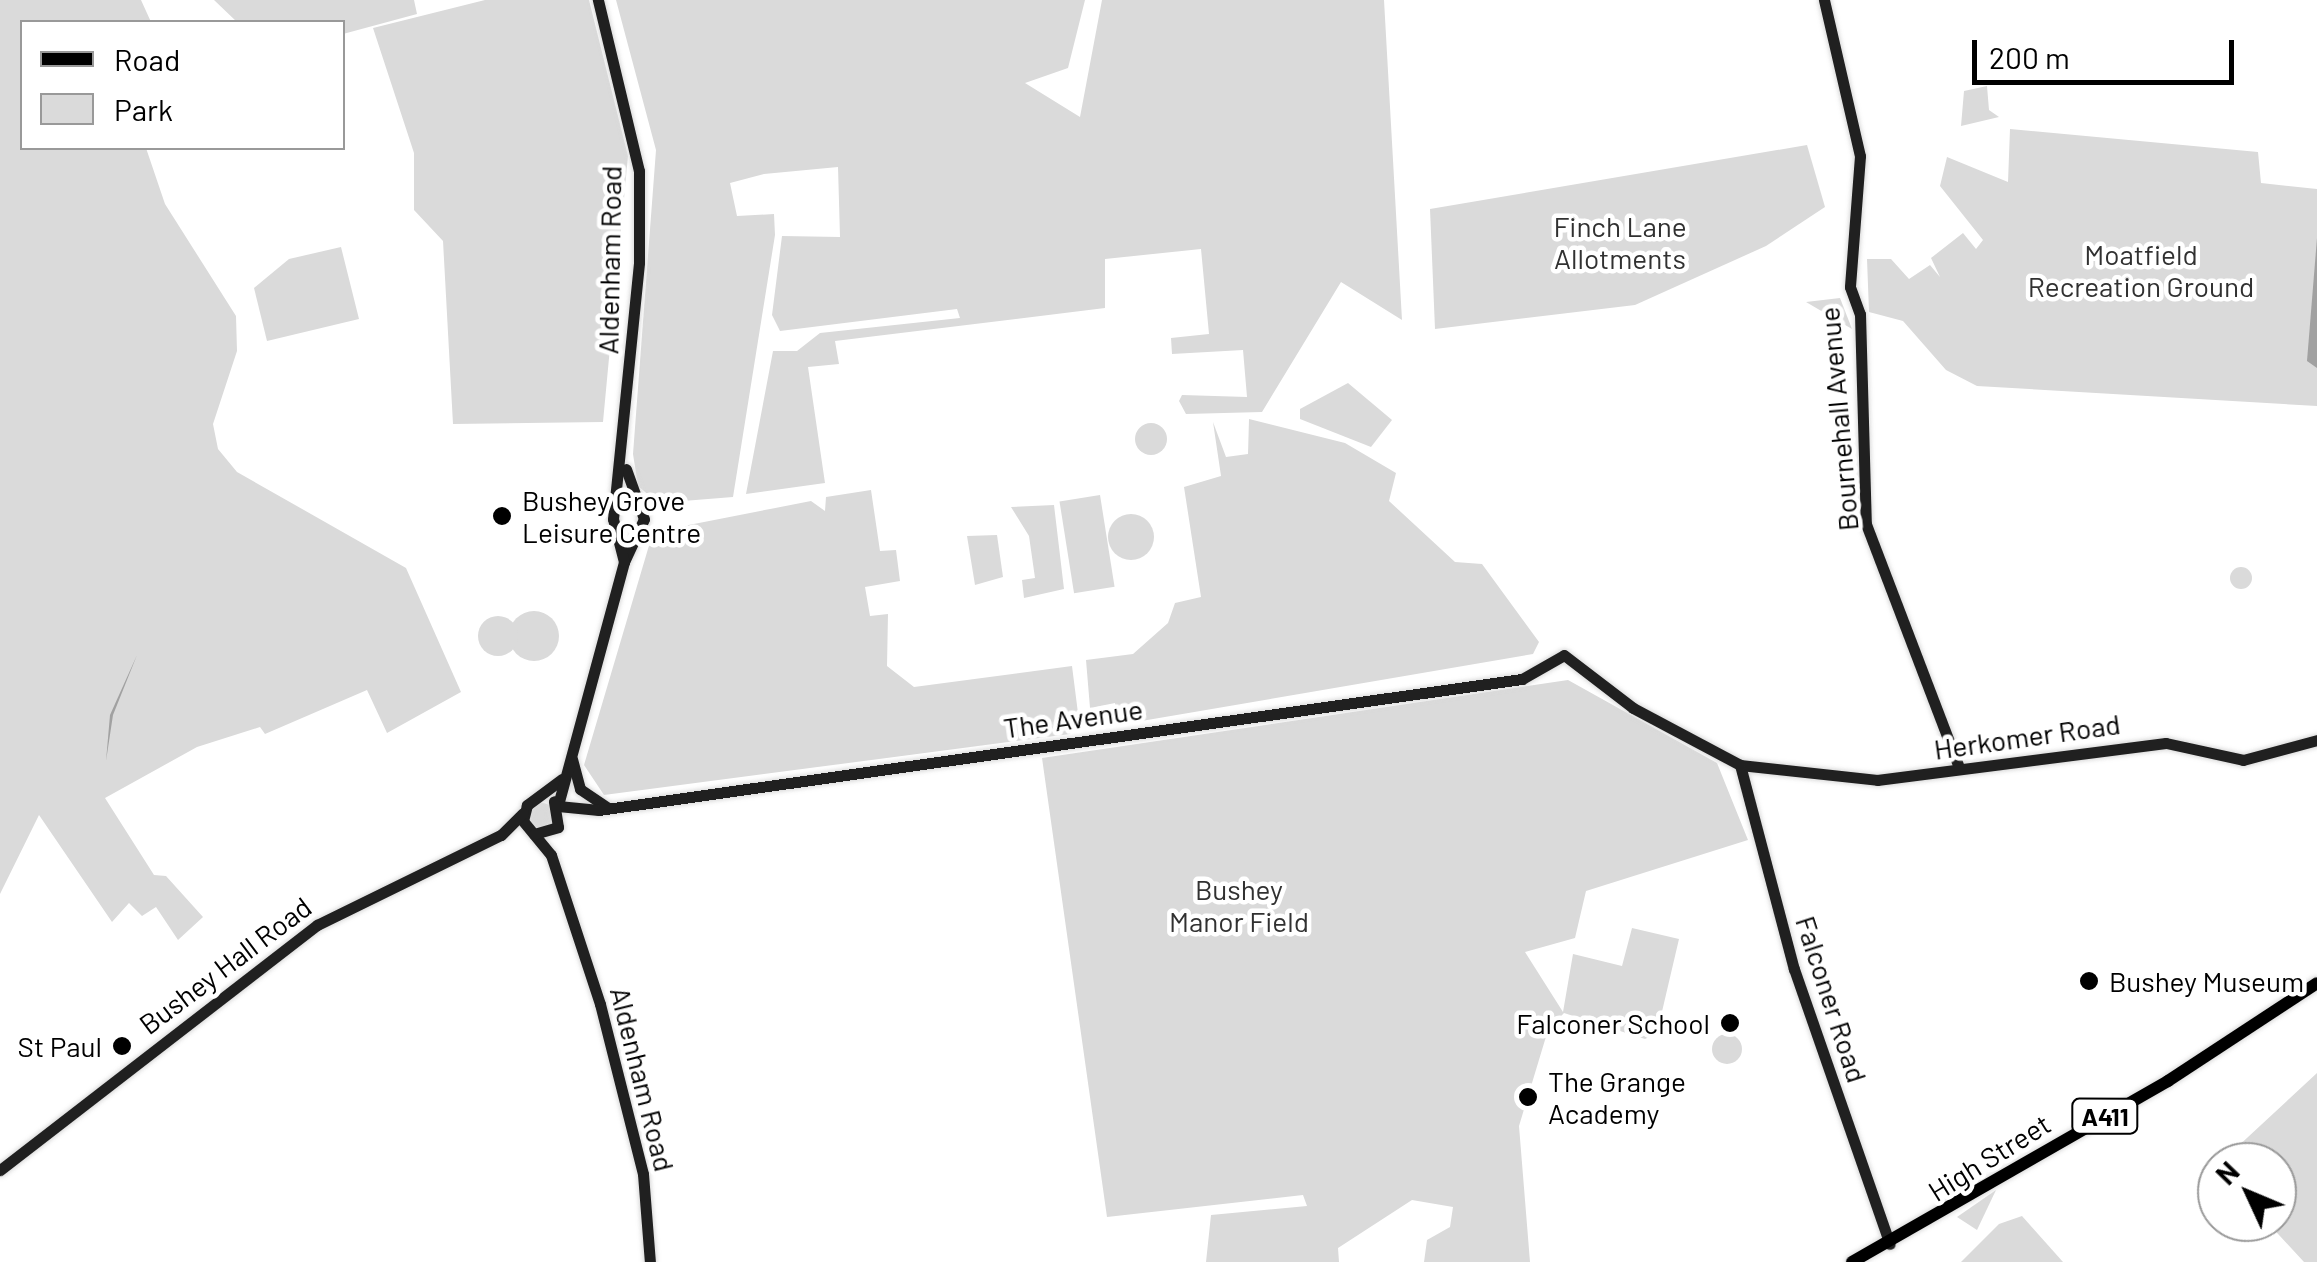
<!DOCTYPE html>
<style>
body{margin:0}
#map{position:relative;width:2317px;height:1262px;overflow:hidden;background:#fff;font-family:Barlow,sans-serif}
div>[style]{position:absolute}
.green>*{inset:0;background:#dadada;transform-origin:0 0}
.round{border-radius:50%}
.water>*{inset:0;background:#a1a1a1}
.roads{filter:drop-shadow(0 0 2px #dbdbdb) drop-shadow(0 0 2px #dbdbdb)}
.secondary>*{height:11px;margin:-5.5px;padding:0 5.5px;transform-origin:5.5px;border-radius:5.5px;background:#202020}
.primary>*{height:12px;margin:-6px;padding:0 6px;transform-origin:6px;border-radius:6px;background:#000}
.dots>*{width:28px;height:28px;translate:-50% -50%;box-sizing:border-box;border:5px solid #fff;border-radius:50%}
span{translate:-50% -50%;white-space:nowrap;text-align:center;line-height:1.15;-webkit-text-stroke:9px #fff;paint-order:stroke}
.shield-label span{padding:2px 8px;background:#fff;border:2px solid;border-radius:8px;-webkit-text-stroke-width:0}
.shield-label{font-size:25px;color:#000;font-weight:700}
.park-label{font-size:28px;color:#313131}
.street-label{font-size:28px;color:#000}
.poi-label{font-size:28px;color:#000}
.left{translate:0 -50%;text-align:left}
.right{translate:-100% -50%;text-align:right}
.legend{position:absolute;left:20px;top:20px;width:325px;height:130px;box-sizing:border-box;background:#fff;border:2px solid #999;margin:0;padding:12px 18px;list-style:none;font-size:30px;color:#000}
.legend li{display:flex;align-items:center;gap:20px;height:50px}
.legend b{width:50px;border:2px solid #999}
.north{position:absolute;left:2197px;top:1142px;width:100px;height:100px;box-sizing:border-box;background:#fff;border:2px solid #999;border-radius:50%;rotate:314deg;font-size:28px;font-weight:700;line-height:40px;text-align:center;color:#000}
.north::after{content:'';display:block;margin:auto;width:35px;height:45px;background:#000;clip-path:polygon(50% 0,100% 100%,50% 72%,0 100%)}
.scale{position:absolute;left:1972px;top:40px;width:262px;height:45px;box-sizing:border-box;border:5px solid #000;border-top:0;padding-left:12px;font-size:30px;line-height:35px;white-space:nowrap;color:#000;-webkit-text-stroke:8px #fff;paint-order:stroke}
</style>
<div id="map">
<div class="green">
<i style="clip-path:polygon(0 0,141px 0,151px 22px,22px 22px,22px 148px,146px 148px,165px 204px,236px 316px,237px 351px,213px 424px,218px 449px,237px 472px,406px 568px,461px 692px,387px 733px,367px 690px,265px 734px,260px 727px,197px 747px,105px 798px,154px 875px,166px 876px,203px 917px,178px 940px,156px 907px,142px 916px,129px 903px,112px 922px,39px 815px,0 894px)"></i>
<i style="clip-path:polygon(214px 0,414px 0,417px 14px,343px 34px,342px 22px,237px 22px)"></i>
<i style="clip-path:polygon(485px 0,589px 0,628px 156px,603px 422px,453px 424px,443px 241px,414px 210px,414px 153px,373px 28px)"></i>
<i style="clip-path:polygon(616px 0,1085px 0,1068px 68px,1025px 83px,1080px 117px,1102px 0,1384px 0,1402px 320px,1341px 282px,1262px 412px,1186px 414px,1179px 401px,1182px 395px,1247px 397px,1243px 350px,1172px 354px,1171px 338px,1209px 334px,1201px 249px,1105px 259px,1105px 308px,835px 341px,839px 364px,808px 367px,825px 483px,746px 494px,773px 351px,797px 351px,820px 333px,960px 318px,957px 309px,780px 331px,772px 315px,782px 236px,840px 237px,838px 167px,764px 174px,730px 183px,737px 216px,774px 214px,775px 235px,733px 497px,658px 503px,638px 486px,633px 454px,656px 150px)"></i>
<i style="clip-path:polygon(1987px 86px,1989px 110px,1999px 117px,1961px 126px,1964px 91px)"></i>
<i style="clip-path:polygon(2010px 129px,2258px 152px,2261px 183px,2317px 189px,2317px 406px,1977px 386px,1946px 370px,1903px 321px,1869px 312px,1867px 259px,1891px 259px,1909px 279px,1930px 265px,1940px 277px,1931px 258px,1963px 233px,1976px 249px,1983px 240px,1940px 186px,1947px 157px,2008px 182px)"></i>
<i style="clip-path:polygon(1807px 145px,1825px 207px,1766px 246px,1635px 305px,1435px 329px,1430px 209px)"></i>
<i style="clip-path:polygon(341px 247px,359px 319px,267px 341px,254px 288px,289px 259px)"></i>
<i style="clip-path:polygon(1840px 298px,1852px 329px,1806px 302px)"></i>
<i style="clip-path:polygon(1348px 383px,1392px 420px,1371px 447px,1300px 419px,1300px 409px)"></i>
<i style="clip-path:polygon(1249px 419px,1345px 443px,1396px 473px,1389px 501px,1455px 562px,1482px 564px,1539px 642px,1533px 654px,1118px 725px,1115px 703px,1090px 708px,1086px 660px,1133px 654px,1168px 623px,1175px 603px,1201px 597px,1184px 487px,1221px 476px,1213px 422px,1226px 457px,1248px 454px)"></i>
<i class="round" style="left:1135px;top:423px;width:32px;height:32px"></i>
<i style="clip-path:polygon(871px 490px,880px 551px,896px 550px,900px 581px,865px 587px,870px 616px,888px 614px,887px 666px,914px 687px,1072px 666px,1079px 721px,1070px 734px,604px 795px,584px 765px,653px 532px,811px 501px,825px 511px,826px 497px)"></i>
<i style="left:1100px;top:495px;width:93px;height:41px;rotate:81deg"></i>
<i style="clip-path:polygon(1054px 505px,1064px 589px,1024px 598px,1022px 580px,1035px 578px,1029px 536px,1011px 507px)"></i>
<i class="round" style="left:1108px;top:514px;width:46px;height:46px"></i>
<i style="clip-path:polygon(997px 535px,1003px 577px,975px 585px,967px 536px)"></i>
<i class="round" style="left:2230px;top:567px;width:22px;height:22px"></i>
<i class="round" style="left:509px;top:611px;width:50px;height:50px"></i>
<i class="round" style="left:478px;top:616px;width:40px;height:40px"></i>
<i style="clip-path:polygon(1568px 680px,1717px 763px,1748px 840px,1586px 891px,1575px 938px,1525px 952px,1563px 1012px,1573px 954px,1622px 966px,1632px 928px,1679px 939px,1657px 1033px,1645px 1039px,1564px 1013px,1548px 1030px,1519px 1126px,1530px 1262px,1424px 1262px,1427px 1240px,1450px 1227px,1453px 1207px,1412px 1200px,1338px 1248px,1339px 1262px,1206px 1262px,1211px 1215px,1307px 1206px,1303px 1195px,1107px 1217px,1042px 758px)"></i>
<i class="round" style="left:529px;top:803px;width:26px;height:26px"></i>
<i class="round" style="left:1712px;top:1034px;width:30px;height:30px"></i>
<i style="clip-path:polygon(2317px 1073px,2317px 1262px,2304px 1262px,2267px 1222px,2277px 1222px,2277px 1162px,2221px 1162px)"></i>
<i style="clip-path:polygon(1996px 1190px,1977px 1230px,1957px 1217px)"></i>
<i style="clip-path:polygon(2022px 1216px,2063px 1262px,1961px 1262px,1999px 1224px)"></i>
</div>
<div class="water">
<i style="clip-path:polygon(2317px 238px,2317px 368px,2307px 361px)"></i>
<i style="clip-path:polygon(137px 655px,113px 715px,106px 761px,110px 715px)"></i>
</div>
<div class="roads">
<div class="secondary">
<i style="left:1824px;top:0;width:160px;rotate:77deg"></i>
<i style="left:1860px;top:156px;width:131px;rotate:94.4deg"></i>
<i style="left:1850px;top:287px;width:29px;rotate:70deg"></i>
<i style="left:1860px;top:314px;width:210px;rotate:88.4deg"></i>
<i style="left:1866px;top:524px;width:260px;rotate:69.1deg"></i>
<i style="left:624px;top:562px;width:47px;rotate:-65.1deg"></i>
<i style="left:644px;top:519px;width:53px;rotate:-109.8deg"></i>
<i style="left:572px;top:759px;width:31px;rotate:75deg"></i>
<i style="left:580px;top:789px;width:34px;rotate:34deg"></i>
<i style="left:1740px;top:765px;width:138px;rotate:6.2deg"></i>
<i style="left:1877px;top:780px;width:291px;rotate:-7.3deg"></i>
<i style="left:2166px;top:743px;width:79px;rotate:12.4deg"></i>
<i style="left:2243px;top:760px;width:77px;rotate:-15.1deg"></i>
<i style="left:1740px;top:765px;width:211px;rotate:75.2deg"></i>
<i style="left:1794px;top:969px;width:291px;rotate:70.8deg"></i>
<i style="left:562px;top:779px;width:44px;rotate:143.4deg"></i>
<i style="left:527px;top:805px;width:16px;rotate:104deg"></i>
<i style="left:523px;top:821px;width:44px;rotate:50.5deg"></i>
<i style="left:551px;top:855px;width:157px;rotate:71.8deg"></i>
<i style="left:600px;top:1004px;width:175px;rotate:75.8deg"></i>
<i style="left:643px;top:1174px;width:88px;rotate:85.5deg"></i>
<i style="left:558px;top:805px;width:252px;rotate:-74.8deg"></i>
<i style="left:624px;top:562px;width:44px;rotate:-104.3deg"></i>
<i style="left:613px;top:519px;width:258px;rotate:-84.2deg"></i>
<i style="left:639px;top:262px;width:91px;rotate:-90deg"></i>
<i style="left:639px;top:171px;width:176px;rotate:-103.5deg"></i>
<i style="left:558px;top:806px;width:41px;rotate:5.6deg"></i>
<i style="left:599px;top:810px;width:932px;rotate:-8.08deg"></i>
<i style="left:1522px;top:679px;width:48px;rotate:-29.7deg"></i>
<i style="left:1564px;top:655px;width:87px;rotate:37.5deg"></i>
<i style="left:1633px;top:708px;width:121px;rotate:28deg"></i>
<i style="left:534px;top:834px;width:25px;rotate:-16deg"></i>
<i style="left:558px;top:827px;width:26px;rotate:-99deg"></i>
<i style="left:0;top:1170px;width:401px;rotate:-37.7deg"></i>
<i style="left:317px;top:925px;width:205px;rotate:-26.1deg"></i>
<i style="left:501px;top:835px;width:31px;rotate:-45deg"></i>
</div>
<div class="primary">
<i style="left:1852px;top:1262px;width:364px;rotate:-29.8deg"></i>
<i style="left:2168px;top:1081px;width:178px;rotate:-33.3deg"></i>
</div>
</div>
<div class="dots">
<i style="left:502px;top:516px;background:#000"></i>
<i style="left:2089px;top:981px;background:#000"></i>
<i style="left:1730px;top:1023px;background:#000"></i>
<i style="left:122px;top:1046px;background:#000"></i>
<i style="left:1528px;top:1097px;background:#000"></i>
</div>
<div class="shield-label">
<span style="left:2105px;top:1116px">A411</span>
</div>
<div class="park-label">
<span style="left:1620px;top:242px">Finch Lane<br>Allotments</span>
<span style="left:2141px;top:270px">Moatfield<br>Recreation Ground</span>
<span style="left:1239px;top:905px">Bushey<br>Manor Field</span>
</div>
<div class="street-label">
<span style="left:609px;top:260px;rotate:-89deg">Aldenham Road</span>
<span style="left:1838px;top:419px;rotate:-95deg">Bournehall Avenue</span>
<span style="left:1073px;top:718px;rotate:-8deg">The Avenue</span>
<span style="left:2027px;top:736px;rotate:-8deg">Herkomer Road</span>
<span style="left:225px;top:965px;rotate:-37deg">Bushey Hall Road</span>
<span style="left:1832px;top:999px;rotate:72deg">Falconer Road</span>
<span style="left:643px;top:1079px;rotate:76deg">Aldenham Road</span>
<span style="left:1989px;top:1157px;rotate:-32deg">High Street</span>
</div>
<div class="poi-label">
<span class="left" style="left:522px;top:516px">Bushey Grove<br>Leisure Centre</span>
<span class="left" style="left:2109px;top:981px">Bushey Museum</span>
<span class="right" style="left:1710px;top:1023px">Falconer School</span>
<span class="right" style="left:102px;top:1046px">St Paul</span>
<span class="left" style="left:1548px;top:1097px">The Grange<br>Academy</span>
</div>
<ul class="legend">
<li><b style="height:12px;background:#000"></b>Road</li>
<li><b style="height:28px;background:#dadada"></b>Park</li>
</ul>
<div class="north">N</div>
<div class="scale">200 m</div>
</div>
